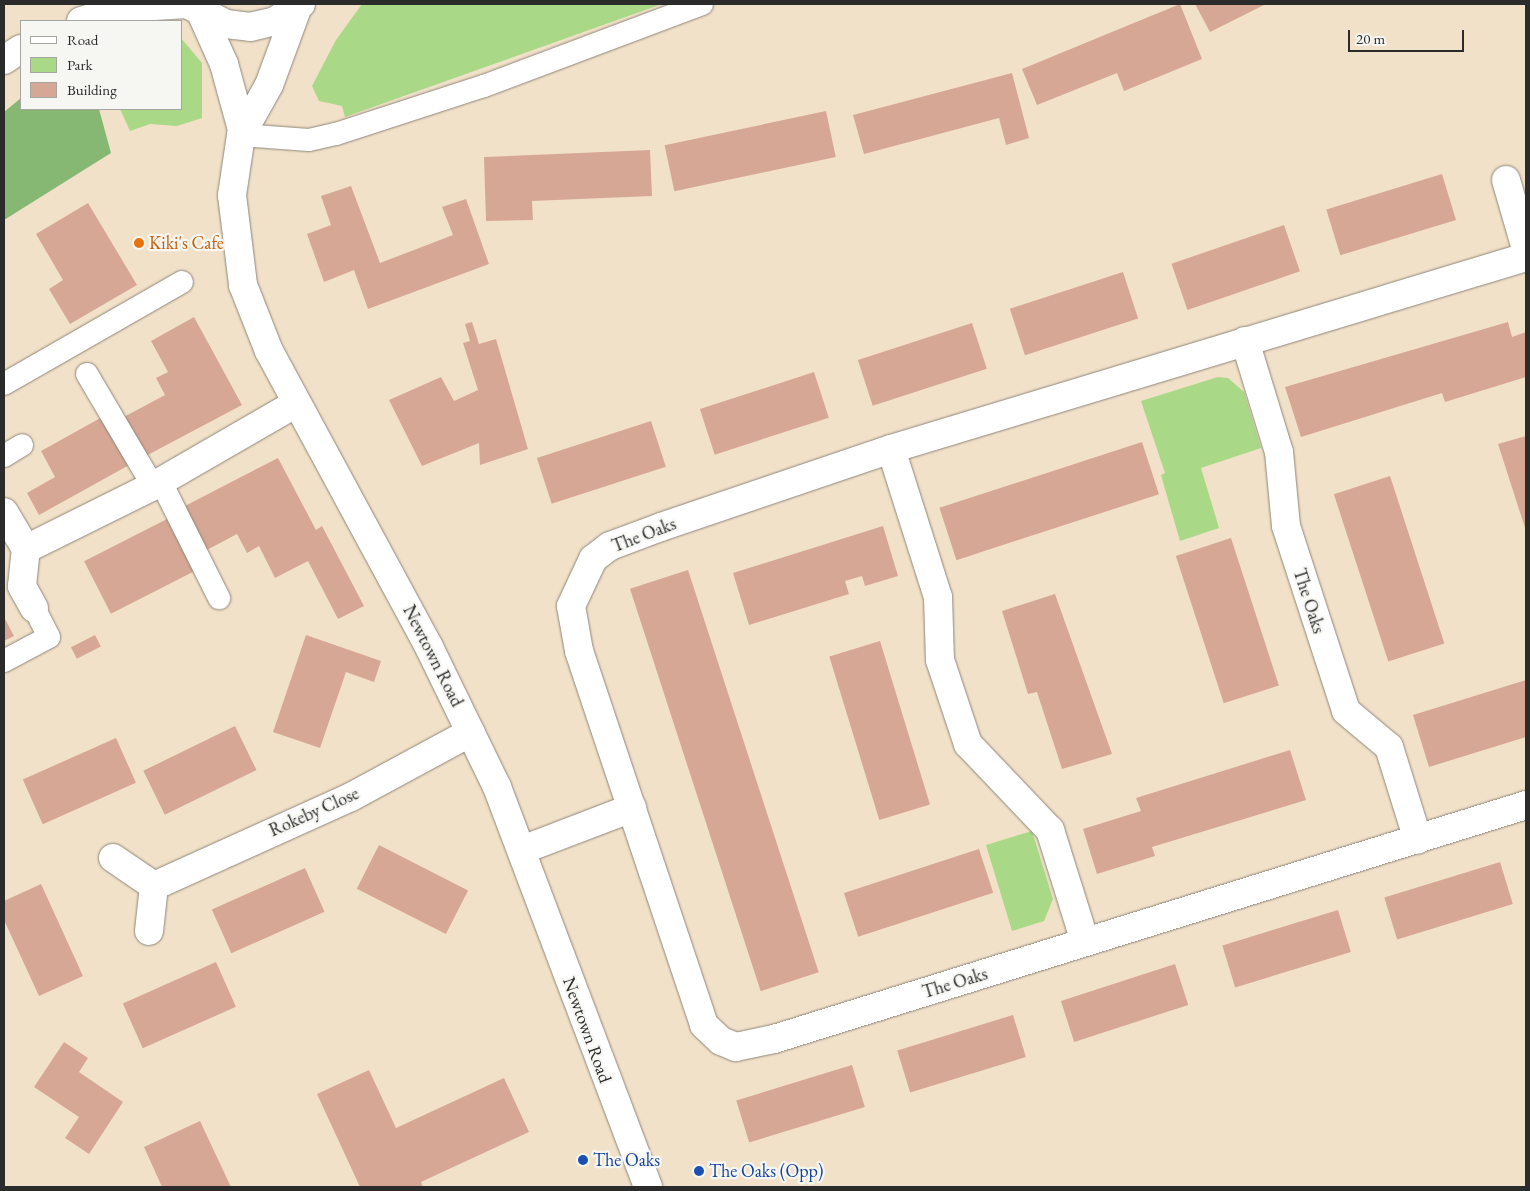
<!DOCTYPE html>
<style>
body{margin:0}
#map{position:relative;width:1530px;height:1191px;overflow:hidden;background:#f2e1c9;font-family:"EB Garamond",serif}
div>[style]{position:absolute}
.green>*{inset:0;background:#a9d886}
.forest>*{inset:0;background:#86b873}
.building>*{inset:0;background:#d7a796;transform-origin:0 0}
.roads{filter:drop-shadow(0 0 1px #8e867a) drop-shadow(0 0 1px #8e867a)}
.lane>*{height:22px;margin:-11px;padding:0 11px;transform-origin:11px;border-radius:11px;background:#fff}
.street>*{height:28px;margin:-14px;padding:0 14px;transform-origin:14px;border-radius:14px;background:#fff}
.dots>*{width:14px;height:14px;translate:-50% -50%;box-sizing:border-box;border:2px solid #f6f6f2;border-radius:50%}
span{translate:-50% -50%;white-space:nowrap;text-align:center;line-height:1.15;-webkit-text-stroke:4.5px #f6f6f2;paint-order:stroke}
.food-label{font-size:18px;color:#c56008}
.left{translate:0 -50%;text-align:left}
.street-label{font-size:18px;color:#2b2b2b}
.transit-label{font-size:18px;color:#164399}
.frame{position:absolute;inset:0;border:5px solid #2b2b2b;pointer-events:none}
.legend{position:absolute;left:20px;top:20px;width:162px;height:90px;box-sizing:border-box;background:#f6f6f2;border:1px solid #a5a5a2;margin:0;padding:6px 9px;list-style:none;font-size:15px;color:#2b2b2b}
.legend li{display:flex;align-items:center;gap:10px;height:25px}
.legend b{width:25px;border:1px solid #a5a5a2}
.scale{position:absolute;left:1348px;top:30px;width:116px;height:22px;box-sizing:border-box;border:2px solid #2b2b2b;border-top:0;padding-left:6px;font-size:15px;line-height:18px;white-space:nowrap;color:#2b2b2b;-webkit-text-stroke:4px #f6f6f2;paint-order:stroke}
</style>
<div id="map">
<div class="green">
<i style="clip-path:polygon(362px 4px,662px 4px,345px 117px,342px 106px,319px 101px,312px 86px,336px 40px)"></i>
<i style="clip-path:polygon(181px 38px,202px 63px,202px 118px,177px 126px,150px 124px,130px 131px,120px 109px,181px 109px)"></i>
<i style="clip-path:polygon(1218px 377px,1228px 378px,1244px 392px,1261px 448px,1201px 468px,1219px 528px,1180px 541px,1161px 475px,1165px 473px,1141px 401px)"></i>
<i style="clip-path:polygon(1032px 831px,1053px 899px,1044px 921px,1012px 931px,986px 845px)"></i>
</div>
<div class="forest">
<i style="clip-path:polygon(21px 98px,21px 109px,99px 109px,111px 153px,4px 220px,4px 112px)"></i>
</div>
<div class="building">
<i style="clip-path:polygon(1180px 4px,1202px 59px,1124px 91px,1117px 73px,1037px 105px,1022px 69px)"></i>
<i style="clip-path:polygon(1195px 4px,1266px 4px,1210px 32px)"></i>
<i style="clip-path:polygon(1012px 73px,1029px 138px,1006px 145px,999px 118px,864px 154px,853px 115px)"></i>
<i style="left:826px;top:111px;width:47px;height:165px;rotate:78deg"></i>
<i style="clip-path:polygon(650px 150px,652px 196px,532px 201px,533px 220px,486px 221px,484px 157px)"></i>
<i style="left:1442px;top:174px;width:48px;height:121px;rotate:73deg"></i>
<i style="clip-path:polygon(351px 186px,380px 263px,453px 235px,442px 207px,466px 199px,489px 264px,368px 309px,354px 270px,324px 282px,307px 234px,331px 225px,321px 196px)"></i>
<i style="clip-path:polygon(88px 203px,137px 285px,70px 324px,49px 289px,63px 280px,36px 234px)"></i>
<i style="left:1284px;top:225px;width:49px;height:119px;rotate:71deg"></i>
<i style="left:1123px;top:272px;width:49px;height:119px;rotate:72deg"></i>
<i style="clip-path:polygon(194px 317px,242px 405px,142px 458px,120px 419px,165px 395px,156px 378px,168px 372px,151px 341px)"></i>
<i style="clip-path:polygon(472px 322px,479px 344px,496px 339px,528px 449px,480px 465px,479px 443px,422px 466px,389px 400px,441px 377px,454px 401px,478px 390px,463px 343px,470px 341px,465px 324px)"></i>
<i style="clip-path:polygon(1508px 322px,1512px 337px,1526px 332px,1526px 377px,1445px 402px,1442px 393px,1301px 437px,1285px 387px)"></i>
<i style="left:972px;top:323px;width:48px;height:120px;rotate:72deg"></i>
<i style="left:814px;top:372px;width:48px;height:120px;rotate:72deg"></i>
<i style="clip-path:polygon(104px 416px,131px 464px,39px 515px,27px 493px,55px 477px,41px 451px)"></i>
<i style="left:651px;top:421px;width:48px;height:120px;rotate:72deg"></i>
<i style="clip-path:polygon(1526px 436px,1526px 531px,1498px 444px)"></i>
<i style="left:1142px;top:442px;width:55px;height:213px;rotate:72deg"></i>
<i style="clip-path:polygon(278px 458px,316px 530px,322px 526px,364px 606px,338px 619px,308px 561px,275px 578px,259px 546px,247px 553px,237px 534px,203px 552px,181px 508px)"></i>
<i style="left:1390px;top:476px;width:176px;height:59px;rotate:72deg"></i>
<i style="left:167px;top:519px;width:59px;height:93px;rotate:63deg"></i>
<i style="clip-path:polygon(883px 526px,898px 576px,865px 586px,862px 576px,845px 581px,849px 594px,749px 625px,733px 573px)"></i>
<i style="left:1231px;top:538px;width:155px;height:58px;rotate:72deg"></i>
<i style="left:688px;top:570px;width:423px;height:61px;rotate:72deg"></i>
<i style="clip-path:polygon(1055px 594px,1112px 754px,1062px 769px,1037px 692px,1028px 694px,1002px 611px)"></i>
<i style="clip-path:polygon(4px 617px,14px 636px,4px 641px)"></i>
<i style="left:95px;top:635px;width:13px;height:27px;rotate:63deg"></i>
<i style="clip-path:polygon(306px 635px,381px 661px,374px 682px,346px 672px,320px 748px,273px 732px)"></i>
<i style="left:880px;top:641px;width:171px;height:53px;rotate:73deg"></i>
<i style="clip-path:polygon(1526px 680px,1526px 737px,1429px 767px,1413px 715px)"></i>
<i style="left:235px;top:726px;width:49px;height:102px;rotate:64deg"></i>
<i style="left:116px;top:738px;width:49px;height:102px;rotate:66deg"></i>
<i style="clip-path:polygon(1290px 750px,1306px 800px,1152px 847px,1155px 856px,1097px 874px,1083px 829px,1141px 811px,1136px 798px)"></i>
<i style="left:379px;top:845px;width:100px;height:49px;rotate:27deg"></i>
<i style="left:979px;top:849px;width:46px;height:142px;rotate:72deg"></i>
<i style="left:1500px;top:862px;width:44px;height:121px;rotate:73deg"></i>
<i style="left:305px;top:868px;width:48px;height:102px;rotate:66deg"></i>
<i style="clip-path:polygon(41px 884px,83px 976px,39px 996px,4px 920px,4px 901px)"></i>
<i style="left:1338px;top:910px;width:44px;height:121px;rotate:73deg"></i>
<i style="left:216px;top:962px;width:49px;height:102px;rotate:66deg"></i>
<i style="left:1175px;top:964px;width:43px;height:120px;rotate:72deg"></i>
<i style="left:1013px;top:1015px;width:44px;height:121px;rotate:73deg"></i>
<i style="clip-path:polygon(64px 1042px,88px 1058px,79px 1072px,123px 1102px,89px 1154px,65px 1138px,79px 1117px,34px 1087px)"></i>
<i style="left:852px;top:1065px;width:44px;height:121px;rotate:73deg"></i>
<i style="clip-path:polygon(369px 1070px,396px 1128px,504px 1078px,529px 1132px,421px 1182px,423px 1187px,360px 1187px,317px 1094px)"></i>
<i style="clip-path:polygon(200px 1121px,231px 1187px,162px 1187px,144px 1147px)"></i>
</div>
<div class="roads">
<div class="lane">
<i style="left:241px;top:135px;width:68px;rotate:4.2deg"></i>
<i style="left:309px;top:140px;width:28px;rotate:-13deg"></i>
<i style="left:336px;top:134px;width:156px;rotate:-18deg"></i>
<i style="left:484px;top:86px;width:233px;rotate:-20.6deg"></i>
<i style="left:87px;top:374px;width:130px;rotate:59.5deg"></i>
<i style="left:4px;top:384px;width:205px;rotate:-29.8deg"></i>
<i style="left:4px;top:456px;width:21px;rotate:-31deg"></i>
<i style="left:161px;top:482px;width:130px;rotate:63.4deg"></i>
<i style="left:4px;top:661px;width:51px;rotate:-28.1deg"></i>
<i style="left:49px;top:637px;width:33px;rotate:-117deg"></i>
</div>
<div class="street">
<i style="left:187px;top:4px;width:44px;rotate:27.1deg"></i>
<i style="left:226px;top:24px;width:24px;rotate:7deg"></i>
<i style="left:250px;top:27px;width:26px;rotate:-13deg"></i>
<i style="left:275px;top:21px;width:31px;rotate:-33deg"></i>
<i style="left:297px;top:9px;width:81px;rotate:110.2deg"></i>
<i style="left:269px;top:85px;width:57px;rotate:119.2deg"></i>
<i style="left:241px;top:135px;width:61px;rotate:98.5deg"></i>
<i style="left:232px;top:195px;width:91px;rotate:83deg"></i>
<i style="left:243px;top:285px;width:71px;rotate:68.5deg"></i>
<i style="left:269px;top:351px;width:336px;rotate:61.6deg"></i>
<i style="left:429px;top:647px;width:156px;rotate:64.1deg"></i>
<i style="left:497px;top:787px;width:428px;rotate:69.3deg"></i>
<i style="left:202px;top:15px;width:54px;rotate:65.8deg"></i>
<i style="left:224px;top:64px;width:68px;rotate:74.7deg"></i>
<i style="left:81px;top:21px;width:43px;rotate:-17.6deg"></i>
<i style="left:122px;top:8px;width:65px;rotate:-3.5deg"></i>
<i style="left:4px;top:60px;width:20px;rotate:-33deg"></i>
<i style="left:1506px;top:180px;width:72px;rotate:73.8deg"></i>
<i style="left:1526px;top:257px;width:663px;rotate:163.18deg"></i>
<i style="left:891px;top:449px;width:243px;rotate:161.3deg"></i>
<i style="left:661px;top:527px;width:54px;rotate:159.6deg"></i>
<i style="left:610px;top:546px;width:21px;rotate:143deg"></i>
<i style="left:593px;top:559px;width:52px;rotate:115.1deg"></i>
<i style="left:571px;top:606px;width:46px;rotate:79.9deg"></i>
<i style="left:579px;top:651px;width:394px;rotate:71.5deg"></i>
<i style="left:704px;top:1025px;width:23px;rotate:43deg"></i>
<i style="left:721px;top:1041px;width:16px;rotate:22deg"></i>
<i style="left:736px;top:1047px;width:39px;rotate:-12deg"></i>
<i style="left:774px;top:1039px;width:788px;rotate:-17.28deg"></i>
<i style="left:1245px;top:341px;width:116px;rotate:73deg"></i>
<i style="left:1279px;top:452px;width:74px;rotate:84.6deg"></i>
<i style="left:1286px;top:526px;width:194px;rotate:72deg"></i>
<i style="left:1346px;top:711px;width:56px;rotate:39.9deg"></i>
<i style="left:1389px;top:747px;width:97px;rotate:72.7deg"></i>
<i style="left:891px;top:449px;width:155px;rotate:72.4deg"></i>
<i style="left:938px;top:597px;width:63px;rotate:88.2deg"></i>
<i style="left:940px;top:660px;width:89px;rotate:71.6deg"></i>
<i style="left:968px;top:744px;width:119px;rotate:46.4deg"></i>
<i style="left:1050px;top:830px;width:117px;rotate:72.6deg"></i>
<i style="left:4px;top:512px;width:43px;rotate:59.3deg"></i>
<i style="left:34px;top:608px;width:25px;rotate:-119deg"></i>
<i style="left:22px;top:586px;width:37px;rotate:-84deg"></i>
<i style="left:26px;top:549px;width:142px;rotate:-26.4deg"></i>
<i style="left:153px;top:486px;width:166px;rotate:-30deg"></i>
<i style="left:522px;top:850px;width:118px;rotate:-20.9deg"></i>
<i style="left:113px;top:858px;width:50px;rotate:34.3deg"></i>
<i style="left:154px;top:886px;width:216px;rotate:-24.3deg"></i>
<i style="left:351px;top:797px;width:136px;rotate:-28.4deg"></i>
<i style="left:149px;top:931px;width:45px;rotate:-83.7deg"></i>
</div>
</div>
<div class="dots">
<i style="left:139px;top:243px;background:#e8710a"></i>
<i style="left:583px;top:1160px;background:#1a4fb4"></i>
<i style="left:699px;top:1171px;background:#1a4fb4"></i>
</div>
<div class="food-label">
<span class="left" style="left:149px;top:243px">Kiki's Cafe</span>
</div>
<div class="street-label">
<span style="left:644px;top:535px;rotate:-21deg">The Oaks</span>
<span style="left:1309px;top:601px;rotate:72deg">The Oaks</span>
<span style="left:433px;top:656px;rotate:63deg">Newtown Road</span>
<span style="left:314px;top:812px;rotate:-24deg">Rokeby Close</span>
<span style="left:955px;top:983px;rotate:-17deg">The Oaks</span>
<span style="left:587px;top:1030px;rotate:70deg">Newtown Road</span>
</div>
<div class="transit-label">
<span class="left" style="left:593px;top:1160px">The Oaks</span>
<span class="left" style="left:709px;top:1171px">The Oaks (Opp)</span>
</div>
<div class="frame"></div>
<ul class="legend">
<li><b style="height:6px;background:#fff"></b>Road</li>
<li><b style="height:14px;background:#a9d886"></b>Park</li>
<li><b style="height:14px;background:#d7a796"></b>Building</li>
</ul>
<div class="scale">20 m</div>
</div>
